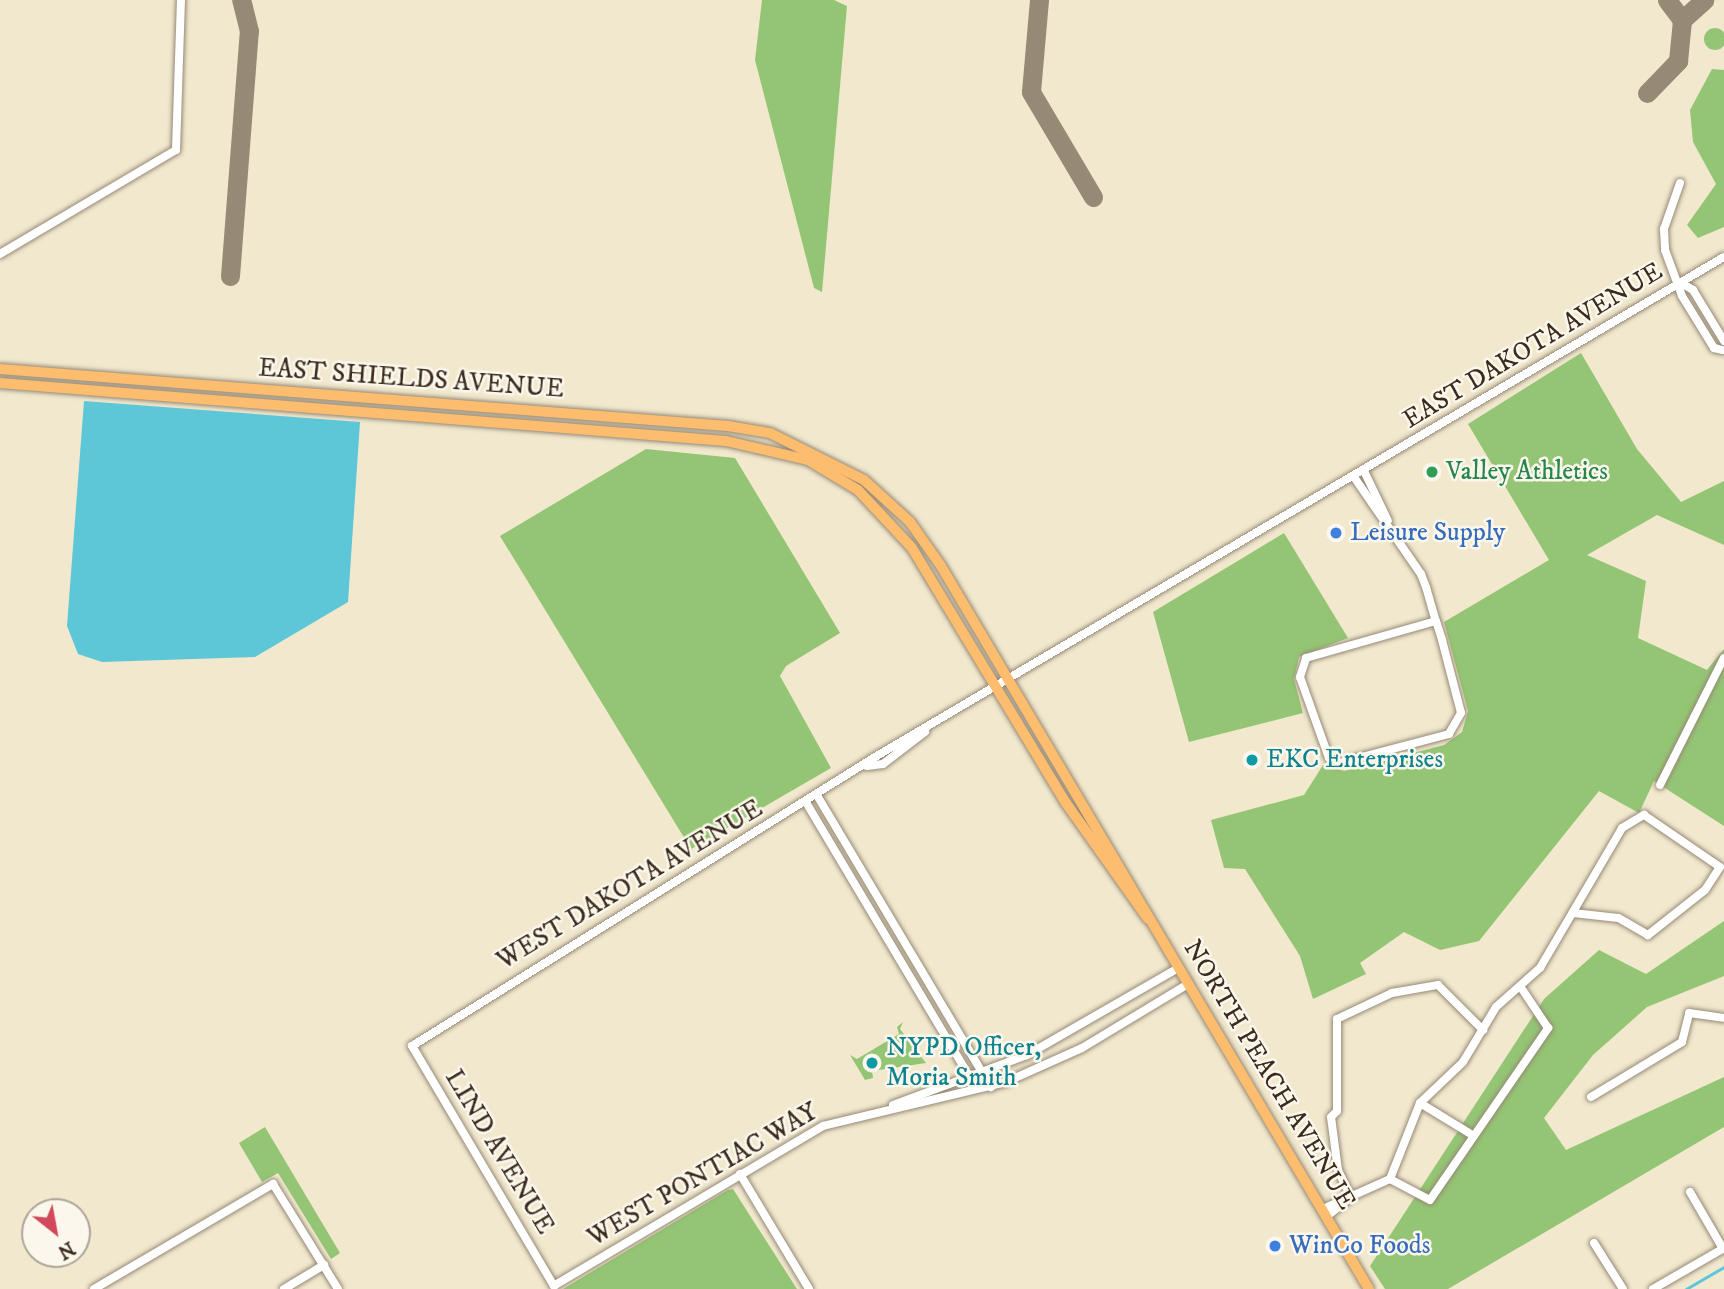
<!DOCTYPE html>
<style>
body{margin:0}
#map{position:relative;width:1724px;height:1289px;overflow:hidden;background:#f1e8ce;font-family:"IM FELL DW Pica",serif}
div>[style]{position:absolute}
.green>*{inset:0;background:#94c574}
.round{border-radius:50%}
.water>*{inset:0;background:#5dc7d8}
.stream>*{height:2.5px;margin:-1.25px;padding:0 1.25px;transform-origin:1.25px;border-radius:1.25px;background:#5dc7d8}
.taxiway>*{height:19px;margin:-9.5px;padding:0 9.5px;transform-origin:9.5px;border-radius:9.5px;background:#968976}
.roads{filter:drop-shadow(0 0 2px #968976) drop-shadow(0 0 2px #968976)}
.minor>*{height:8px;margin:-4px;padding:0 4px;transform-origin:4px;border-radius:4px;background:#fff}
.major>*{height:10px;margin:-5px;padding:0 5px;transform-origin:5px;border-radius:5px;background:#fcbd6f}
.dots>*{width:19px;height:19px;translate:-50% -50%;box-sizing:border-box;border:4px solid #fbf7ec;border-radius:50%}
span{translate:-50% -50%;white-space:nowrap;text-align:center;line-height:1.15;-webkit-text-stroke:5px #fbf7ec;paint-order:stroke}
.street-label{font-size:26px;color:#3b2a1e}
.leisure-label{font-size:26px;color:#27864d}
.left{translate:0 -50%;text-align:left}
.shop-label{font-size:26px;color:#366cbe}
.culture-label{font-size:26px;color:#0d838f}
.north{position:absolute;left:21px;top:1198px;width:70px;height:70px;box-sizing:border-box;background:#fbf7ec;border:2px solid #aea59a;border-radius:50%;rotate:149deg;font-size:19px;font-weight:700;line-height:28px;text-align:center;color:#3b2a1e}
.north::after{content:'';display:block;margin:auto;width:24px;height:32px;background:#d1495b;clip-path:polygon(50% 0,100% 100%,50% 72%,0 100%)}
</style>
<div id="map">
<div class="green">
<i style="clip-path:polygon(762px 0,834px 0,847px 6px,822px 292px,814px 288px,755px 60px)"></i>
<i class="round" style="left:1704px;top:28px;width:22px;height:22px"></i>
<i style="clip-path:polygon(1712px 69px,1724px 70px,1724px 227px,1698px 238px,1687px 225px,1716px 184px,1693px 142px,1690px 110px)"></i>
<i style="clip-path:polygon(1581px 353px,1637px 449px,1681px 502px,1724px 481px,1724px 545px,1657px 515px,1587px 555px,1646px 581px,1638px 638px,1707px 670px,1724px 649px,1724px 826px,1654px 781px,1639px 813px,1599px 791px,1479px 941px,1440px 950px,1404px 932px,1360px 963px,1366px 974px,1313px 999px,1300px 956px,1245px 869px,1224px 868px,1211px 820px,1304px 795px,1323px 765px,1344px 771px,1444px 745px,1462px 732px,1468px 711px,1444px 622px,1549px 560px,1468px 424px)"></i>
<i style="clip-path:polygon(646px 449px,735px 458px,840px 633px,786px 666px,780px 676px,831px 768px,691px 849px,500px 536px)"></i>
<i style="clip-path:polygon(1284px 533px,1348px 638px,1299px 657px,1294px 679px,1303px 713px,1189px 742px,1153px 612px)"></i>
<i style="clip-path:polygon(1724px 921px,1724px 976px,1647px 1007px,1593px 1055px,1544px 1118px,1566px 1150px,1724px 1077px,1724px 1127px,1448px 1289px,1385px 1289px,1370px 1266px,1544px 999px,1599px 950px,1646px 974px)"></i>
<i style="clip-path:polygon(903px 1022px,900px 1029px,926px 1063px,872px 1071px,873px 1078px,865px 1080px,850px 1055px,857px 1059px,899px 1034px,897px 1027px)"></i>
<i style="clip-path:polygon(265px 1127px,340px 1253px,331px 1259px,278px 1173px,262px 1182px,239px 1143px)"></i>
<i style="clip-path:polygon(733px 1189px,797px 1289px,563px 1289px,728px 1190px)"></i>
</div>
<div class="water">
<i style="clip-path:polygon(84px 401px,360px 422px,348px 602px,255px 657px,102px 662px,78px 654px,67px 626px)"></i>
</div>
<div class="stream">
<i style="left:1686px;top:1289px;width:44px;rotate:-30.1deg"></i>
</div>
<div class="taxiway">
<i style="left:1039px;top:0;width:92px;rotate:95deg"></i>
<i style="left:1031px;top:92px;width:122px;rotate:59.4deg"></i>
<i style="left:1667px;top:0;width:25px;rotate:53deg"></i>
<i style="left:1647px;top:93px;width:45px;rotate:-45.9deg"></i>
<i style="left:1678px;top:61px;width:41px;rotate:-84.4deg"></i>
<i style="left:1682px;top:20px;width:30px;rotate:-42deg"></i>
<i style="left:230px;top:276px;width:246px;rotate:-85.6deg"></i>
<i style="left:249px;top:31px;width:32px;rotate:-104deg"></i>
</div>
<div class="roads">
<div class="minor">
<i style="left:1680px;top:183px;width:49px;rotate:109.2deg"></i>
<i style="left:1664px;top:229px;width:21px;rotate:87deg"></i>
<i style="left:1665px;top:250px;width:49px;rotate:69.7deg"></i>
<i style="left:1682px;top:296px;width:61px;rotate:58.4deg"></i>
<i style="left:1714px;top:348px;width:9px;rotate:13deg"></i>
<i style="left:0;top:254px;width:204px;rotate:-30.6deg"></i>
<i style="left:176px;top:150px;width:150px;rotate:-88.1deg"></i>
<i style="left:1681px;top:283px;width:14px;rotate:30deg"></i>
<i style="left:1693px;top:290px;width:60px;rotate:58.7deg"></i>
<i style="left:1364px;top:471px;width:55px;rotate:64.4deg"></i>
<i style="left:1354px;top:477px;width:118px;rotate:55.4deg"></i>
<i style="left:1421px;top:574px;width:14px;rotate:69deg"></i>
<i style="left:1426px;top:587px;width:35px;rotate:74deg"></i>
<i style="left:1436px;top:621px;width:20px;rotate:72deg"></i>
<i style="left:1442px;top:640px;width:75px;rotate:75.4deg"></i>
<i style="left:1461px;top:713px;width:24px;rotate:120deg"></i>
<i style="left:1449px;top:734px;width:114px;rotate:165.2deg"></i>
<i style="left:1339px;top:763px;width:11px;rotate:-153deg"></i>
<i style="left:1329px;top:758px;width:86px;rotate:-109.7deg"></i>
<i style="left:1300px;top:677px;width:20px;rotate:-72deg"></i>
<i style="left:1306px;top:658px;width:135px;rotate:-15.9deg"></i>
<i style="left:867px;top:766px;width:16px;rotate:-7deg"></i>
<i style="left:883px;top:764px;width:53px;rotate:-37.3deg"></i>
<i style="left:1660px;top:785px;width:142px;rotate:-63.3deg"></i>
<i style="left:818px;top:797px;width:338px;rotate:59.2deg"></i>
<i style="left:807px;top:804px;width:326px;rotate:59.2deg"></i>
<i style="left:1188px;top:984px;width:124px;rotate:148.9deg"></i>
<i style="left:1082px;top:1048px;width:83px;rotate:155.9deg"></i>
<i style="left:1006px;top:1082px;width:188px;rotate:166.5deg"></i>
<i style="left:823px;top:1126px;width:313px;rotate:149.3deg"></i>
<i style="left:554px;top:1286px;width:279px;rotate:-120.6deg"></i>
<i style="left:412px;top:1046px;width:546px;rotate:-31.97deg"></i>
<i style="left:875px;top:757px;width:985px;rotate:-30.5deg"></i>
<i style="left:1591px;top:1097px;width:106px;rotate:-31.1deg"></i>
<i style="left:1682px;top:1042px;width:30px;rotate:-76deg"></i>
<i style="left:1689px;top:1013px;width:35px;rotate:8deg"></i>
<i style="left:1420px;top:1103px;width:63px;rotate:31.4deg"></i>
<i style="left:893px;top:1105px;width:143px;rotate:-20.5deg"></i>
<i style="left:1027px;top:1055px;width:174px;rotate:-29.9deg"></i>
<i style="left:740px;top:1174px;width:134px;rotate:59deg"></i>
<i style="left:1390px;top:1179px;width:45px;rotate:27.7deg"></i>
<i style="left:1430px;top:1200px;width:209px;rotate:-55.5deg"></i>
<i style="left:1548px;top:1028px;width:50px;rotate:-123.7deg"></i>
<i style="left:1690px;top:1192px;width:66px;rotate:59.9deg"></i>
<i style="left:1351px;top:1197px;width:30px;rotate:-116deg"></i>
<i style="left:1338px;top:1170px;width:53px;rotate:-97.5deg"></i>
<i style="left:1331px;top:1117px;width:8px;rotate:-45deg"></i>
<i style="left:1337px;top:1111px;width:92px;rotate:-90deg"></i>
<i style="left:1337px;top:1019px;width:61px;rotate:-25.3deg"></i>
<i style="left:1392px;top:993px;width:47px;rotate:-9.9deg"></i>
<i style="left:1438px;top:985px;width:64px;rotate:45deg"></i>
<i style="left:1323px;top:1209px;width:73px;rotate:-24.1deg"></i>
<i style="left:1390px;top:1179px;width:82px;rotate:-68.5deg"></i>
<i style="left:1420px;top:1103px;width:59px;rotate:-43.6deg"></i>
<i style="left:1463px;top:1062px;width:64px;rotate:-59deg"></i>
<i style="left:1496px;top:1007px;width:59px;rotate:-41.6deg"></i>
<i style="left:1540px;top:968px;width:162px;rotate:-59.6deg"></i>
<i style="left:1622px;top:828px;width:26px;rotate:-31deg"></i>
<i style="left:1644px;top:815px;width:92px;rotate:34.4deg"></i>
<i style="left:1720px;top:867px;width:27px;rotate:123deg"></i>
<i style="left:1705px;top:890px;width:73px;rotate:141.7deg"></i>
<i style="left:1648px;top:935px;width:34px;rotate:-150deg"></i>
<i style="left:1618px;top:918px;width:45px;rotate:-173.7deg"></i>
<i style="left:1327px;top:1216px;width:31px;rotate:-38deg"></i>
<i style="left:1594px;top:1243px;width:54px;rotate:57.8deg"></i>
<i style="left:94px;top:1289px;width:208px;rotate:-30.4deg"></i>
<i style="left:273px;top:1184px;width:123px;rotate:58.2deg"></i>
<i style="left:284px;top:1289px;width:47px;rotate:-31deg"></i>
<i style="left:1653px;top:1289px;width:82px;rotate:-30deg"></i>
</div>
<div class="major">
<i style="left:0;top:369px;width:730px;rotate:4.48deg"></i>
<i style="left:728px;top:426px;width:43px;rotate:9.5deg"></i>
<i style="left:770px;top:433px;width:105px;rotate:26.6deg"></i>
<i style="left:864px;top:480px;width:62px;rotate:42.4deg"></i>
<i style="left:910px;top:522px;width:54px;rotate:54.8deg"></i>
<i style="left:941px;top:566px;width:840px;rotate:59.38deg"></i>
<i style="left:0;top:383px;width:728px;rotate:4.57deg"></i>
<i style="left:726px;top:441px;width:84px;rotate:13deg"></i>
<i style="left:808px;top:460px;width:58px;rotate:31deg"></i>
<i style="left:858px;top:490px;width:79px;rotate:47deg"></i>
<i style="left:912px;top:548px;width:298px;rotate:58.9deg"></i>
<i style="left:1066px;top:803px;width:142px;rotate:54.7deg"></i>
</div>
</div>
<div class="dots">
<i style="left:1432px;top:472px;background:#2e9e5b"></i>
<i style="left:1336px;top:533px;background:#3f7fe0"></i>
<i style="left:1252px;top:760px;background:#0f9aa8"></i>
<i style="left:872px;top:1063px;background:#0f9aa8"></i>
<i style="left:1275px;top:1246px;background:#3f7fe0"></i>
</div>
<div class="street-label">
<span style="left:1533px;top:346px;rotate:-31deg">EAST DAKOTA AVENUE</span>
<span style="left:411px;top:379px;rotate:4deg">EAST SHIELDS AVENUE</span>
<span style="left:630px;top:885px;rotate:-31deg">WEST DAKOTA AVENUE</span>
<span style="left:1269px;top:1075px;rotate:59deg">NORTH PEACH AVENUE</span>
<span style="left:499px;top:1152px;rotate:59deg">LIND AVENUE</span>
<span style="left:703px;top:1175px;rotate:-30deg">WEST PONTIAC WAY</span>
</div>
<div class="leisure-label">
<span class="left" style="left:1446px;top:472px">Valley Athletics</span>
</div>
<div class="shop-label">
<span class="left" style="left:1350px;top:533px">Leisure Supply</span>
<span class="left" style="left:1289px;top:1246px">WinCo Foods</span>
</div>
<div class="culture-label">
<span class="left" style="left:1266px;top:760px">EKC Enterprises</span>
<span class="left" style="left:886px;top:1063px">NYPD Officer,<br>Moria Smith</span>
</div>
<div class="north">N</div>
</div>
